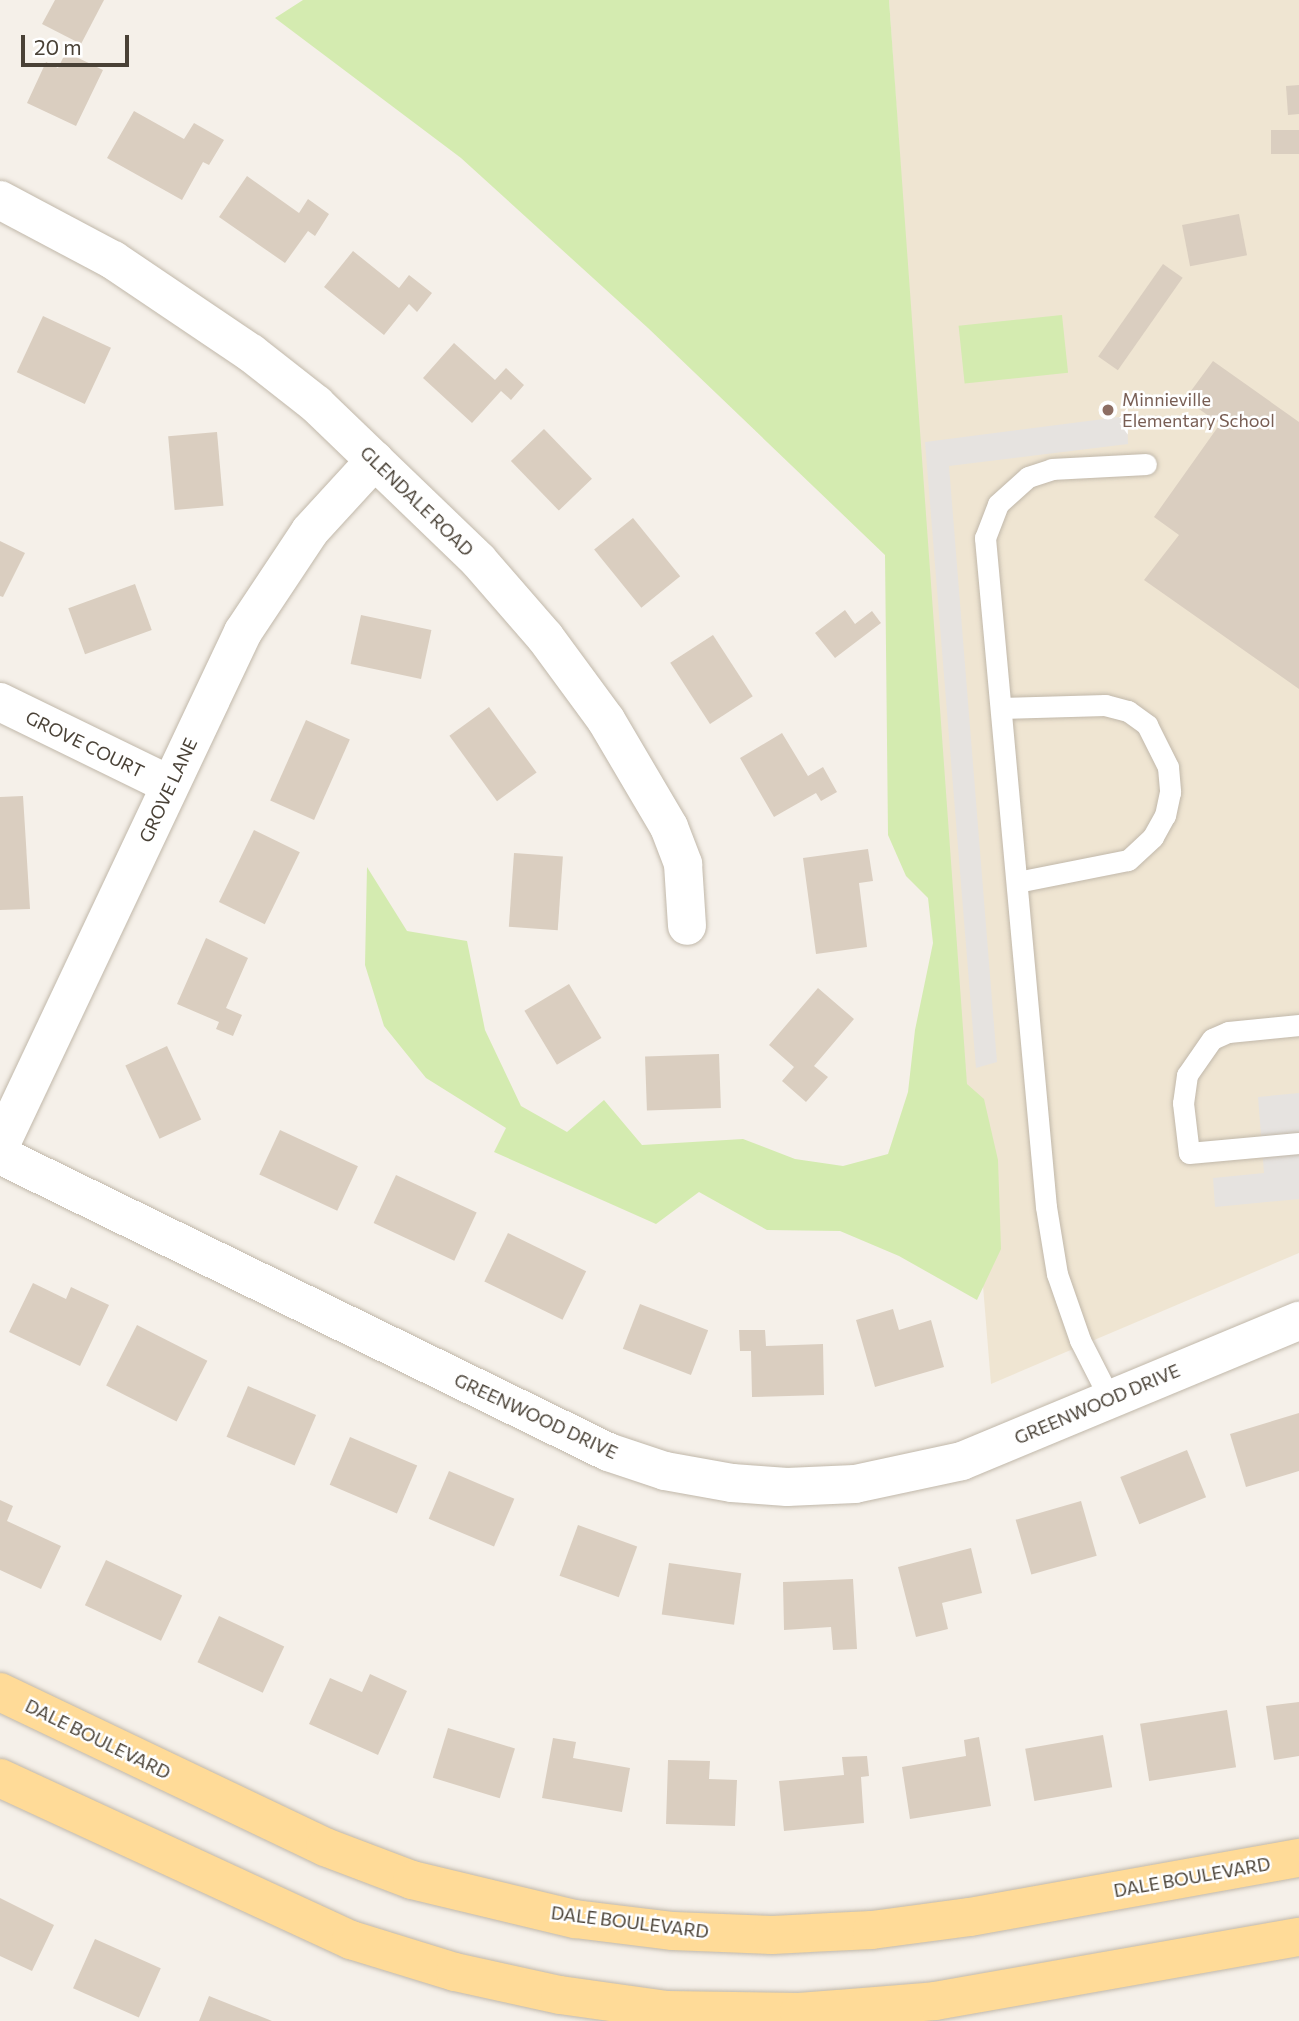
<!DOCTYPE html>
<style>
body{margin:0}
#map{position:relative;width:1299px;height:2021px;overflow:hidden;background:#f5f0e9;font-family:Commissioner,sans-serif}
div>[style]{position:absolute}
.education>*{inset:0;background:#efe5d2}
.green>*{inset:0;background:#d4ebb0;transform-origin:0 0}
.parking>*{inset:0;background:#e6e3e0}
.building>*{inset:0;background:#dacec0;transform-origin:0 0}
.roads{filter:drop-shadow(0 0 2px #c1b8aa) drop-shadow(0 0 2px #c1b8aa)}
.service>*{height:21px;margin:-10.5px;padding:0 10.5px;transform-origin:10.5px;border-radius:10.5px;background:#fff}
.minor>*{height:38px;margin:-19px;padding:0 19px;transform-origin:19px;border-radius:19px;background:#fff}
.primary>*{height:38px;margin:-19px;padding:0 19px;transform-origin:19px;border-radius:19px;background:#ffdb98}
.dots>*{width:19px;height:19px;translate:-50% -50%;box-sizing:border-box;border:4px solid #fff;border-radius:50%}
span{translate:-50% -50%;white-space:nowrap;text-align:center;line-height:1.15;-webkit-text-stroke:5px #fff;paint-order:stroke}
.education-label{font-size:18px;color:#785e54}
.left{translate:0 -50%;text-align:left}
.street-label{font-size:18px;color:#494136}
.scale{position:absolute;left:21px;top:35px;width:108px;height:32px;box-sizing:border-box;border:4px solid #494136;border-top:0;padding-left:9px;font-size:21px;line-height:24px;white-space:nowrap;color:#494136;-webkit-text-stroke:5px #fff;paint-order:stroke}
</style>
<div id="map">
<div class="education">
<i style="clip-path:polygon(889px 0,1299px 0,1299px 1253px,991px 1384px,945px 820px)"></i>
</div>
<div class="green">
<i style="clip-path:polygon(303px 0,889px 0,967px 1084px,984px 1099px,998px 1160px,1001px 1249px,977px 1300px,899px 1256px,840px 1231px,767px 1230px,699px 1192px,656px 1224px,494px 1152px,506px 1128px,426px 1078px,384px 1026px,365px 965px,367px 867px,407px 931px,467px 941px,485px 1030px,521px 1106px,567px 1132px,604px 1100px,642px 1145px,743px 1139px,795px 1159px,843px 1166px,888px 1154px,908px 1092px,915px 1030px,933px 943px,928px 898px,906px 876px,888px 835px,885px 555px,648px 328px,461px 158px,275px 18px)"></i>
<i style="left:1062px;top:315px;width:58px;height:104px;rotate:84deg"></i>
</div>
<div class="parking">
<i style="clip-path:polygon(1127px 416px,1128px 444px,949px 466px,997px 1062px,976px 1068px,925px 442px)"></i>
<i style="clip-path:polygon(1299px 1093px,1299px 1199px,1215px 1207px,1213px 1178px,1264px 1173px,1258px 1097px)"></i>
</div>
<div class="building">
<i style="clip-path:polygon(55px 0,104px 0,81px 44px,42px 24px)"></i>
<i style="clip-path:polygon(66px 52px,103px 70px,76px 126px,27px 103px,46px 62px,58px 68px)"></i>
<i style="clip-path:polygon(1299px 85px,1299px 114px,1288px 115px,1286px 86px)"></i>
<i style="clip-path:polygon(134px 111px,184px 139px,194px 123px,224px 140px,209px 165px,203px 162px,182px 200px,107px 158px)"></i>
<i style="left:1299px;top:130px;width:24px;height:28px;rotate:90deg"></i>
<i style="clip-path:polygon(247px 176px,299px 213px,308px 199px,329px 214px,315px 236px,308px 231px,285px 263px,219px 217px)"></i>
<i style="left:1239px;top:214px;width:42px;height:58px;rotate:79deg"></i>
<i style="clip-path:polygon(353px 251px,399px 288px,409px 275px,432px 293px,417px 312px,409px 304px,384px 335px,324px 287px)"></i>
<i style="left:1163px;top:264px;width:24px;height:113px;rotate:35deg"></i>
<i style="left:43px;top:316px;width:75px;height:62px;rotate:25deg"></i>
<i style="clip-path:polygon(454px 343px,495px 380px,506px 368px,524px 385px,511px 400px,501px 391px,472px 423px,423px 378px)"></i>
<i style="clip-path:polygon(1213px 361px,1299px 422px,1299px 689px,1144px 580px,1179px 535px,1154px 517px,1220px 424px,1185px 399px)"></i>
<i style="left:544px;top:429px;width:69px;height:46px;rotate:46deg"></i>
<i style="left:217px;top:432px;width:74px;height:49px;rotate:85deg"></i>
<i style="left:633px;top:518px;width:75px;height:50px;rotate:51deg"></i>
<i style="clip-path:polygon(0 541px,25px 553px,3px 597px,0 596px)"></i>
<i style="left:135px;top:584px;width:49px;height:71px;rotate:70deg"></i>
<i style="clip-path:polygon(845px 610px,855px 624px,872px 611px,881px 623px,835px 658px,815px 633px)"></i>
<i style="left:361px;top:615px;width:72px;height:50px;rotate:12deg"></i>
<i style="left:713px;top:635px;width:73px;height:51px;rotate:57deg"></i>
<i style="left:489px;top:707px;width:81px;height:49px;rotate:54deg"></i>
<i style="left:306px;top:720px;width:48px;height:88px;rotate:24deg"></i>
<i style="clip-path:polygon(782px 733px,808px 776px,823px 767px,837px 792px,821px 801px,816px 793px,774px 817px,740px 758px)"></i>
<i style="clip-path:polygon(23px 796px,30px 909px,0 910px,0 797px)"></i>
<i style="left:254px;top:830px;width:51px;height:80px;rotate:26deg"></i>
<i style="clip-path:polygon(868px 849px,873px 881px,859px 883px,867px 947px,816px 954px,803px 858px)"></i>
<i style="left:514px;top:853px;width:49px;height:74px;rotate:4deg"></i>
<i style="clip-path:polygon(206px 938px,248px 958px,226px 1008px,242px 1015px,233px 1036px,216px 1029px,219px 1022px,177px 1004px)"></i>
<i style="left:569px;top:984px;width:63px;height:52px;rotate:59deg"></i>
<i style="clip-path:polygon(818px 988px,854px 1019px,814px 1066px,828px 1077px,806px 1102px,782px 1081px,794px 1067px,769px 1045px)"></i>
<i style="left:167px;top:1046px;width:81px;height:46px;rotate:65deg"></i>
<i style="left:719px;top:1054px;width:54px;height:74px;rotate:88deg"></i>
<i style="left:280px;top:1130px;width:86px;height:49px;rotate:25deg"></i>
<i style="left:396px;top:1175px;width:89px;height:53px;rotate:25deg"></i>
<i style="left:508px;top:1233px;width:87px;height:54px;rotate:26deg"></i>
<i style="clip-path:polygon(33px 1283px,66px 1299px,71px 1287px,109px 1305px,80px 1366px,9px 1332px)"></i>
<i style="left:640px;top:1304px;width:73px;height:48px;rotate:21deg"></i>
<i style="clip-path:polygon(893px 1309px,899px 1330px,931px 1320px,944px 1367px,875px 1387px,856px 1320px)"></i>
<i style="left:137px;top:1325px;width:79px;height:68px;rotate:27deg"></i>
<i style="clip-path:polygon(739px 1330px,765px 1330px,766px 1346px,823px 1344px,824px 1395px,752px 1397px,751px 1351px,740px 1351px)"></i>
<i style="left:248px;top:1386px;width:74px;height:55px;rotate:23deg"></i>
<i style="clip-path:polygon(1299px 1413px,1299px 1471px,1246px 1487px,1230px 1434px)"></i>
<i style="left:350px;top:1437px;width:73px;height:52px;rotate:23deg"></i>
<i style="left:1187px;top:1450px;width:51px;height:72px;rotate:68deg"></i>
<i style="left:449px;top:1471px;width:71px;height:52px;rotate:23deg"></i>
<i style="clip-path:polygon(0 1500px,13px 1506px,7px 1521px,61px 1546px,41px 1589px,0 1570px)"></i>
<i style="left:1081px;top:1501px;width:57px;height:68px;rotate:74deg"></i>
<i style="left:578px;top:1525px;width:63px;height:54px;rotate:20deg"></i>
<i style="clip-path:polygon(971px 1548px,982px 1593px,942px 1603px,948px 1629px,916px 1637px,898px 1567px)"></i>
<i style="left:106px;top:1560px;width:84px;height:50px;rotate:25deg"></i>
<i style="left:669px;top:1563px;width:73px;height:52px;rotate:8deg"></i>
<i style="clip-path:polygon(853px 1579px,857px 1649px,833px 1650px,831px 1627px,784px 1630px,783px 1582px)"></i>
<i style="left:219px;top:1616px;width:72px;height:51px;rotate:25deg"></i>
<i style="clip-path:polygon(370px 1674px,407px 1691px,378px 1755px,309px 1724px,330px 1678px,362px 1692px)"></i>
<i style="clip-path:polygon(1299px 1702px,1299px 1756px,1274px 1760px,1266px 1706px)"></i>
<i style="left:1227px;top:1710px;width:58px;height:88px;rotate:81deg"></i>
<i style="left:448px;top:1728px;width:70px;height:52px;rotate:17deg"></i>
<i style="left:1103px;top:1735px;width:53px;height:79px;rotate:80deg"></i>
<i style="clip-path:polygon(979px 1737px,991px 1806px,910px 1819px,902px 1767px,966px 1756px,964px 1740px)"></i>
<i style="clip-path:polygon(553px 1738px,576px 1742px,573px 1758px,630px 1768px,622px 1812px,542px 1798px)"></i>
<i style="clip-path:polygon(867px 1756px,869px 1776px,861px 1777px,864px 1823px,784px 1831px,779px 1781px,844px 1775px,842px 1757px)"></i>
<i style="clip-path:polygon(668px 1760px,710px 1761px,709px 1779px,737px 1780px,735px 1826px,666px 1824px)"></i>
<i style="clip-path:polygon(0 1898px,54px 1925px,32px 1971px,0 1956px)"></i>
<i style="left:95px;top:1939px;width:72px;height:54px;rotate:24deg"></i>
<i style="clip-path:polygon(209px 1996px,272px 2021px,199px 2021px)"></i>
</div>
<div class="roads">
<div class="service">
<i style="left:1001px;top:708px;width:104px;rotate:-1.7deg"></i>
<i style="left:1105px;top:705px;width:24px;rotate:15deg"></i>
<i style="left:1128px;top:711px;width:24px;rotate:36deg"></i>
<i style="left:1147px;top:725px;width:47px;rotate:63.4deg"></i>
<i style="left:1168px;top:767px;width:25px;rotate:85deg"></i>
<i style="left:1170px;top:792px;width:24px;rotate:102deg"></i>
<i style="left:1165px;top:815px;width:25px;rotate:119deg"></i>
<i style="left:1153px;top:837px;width:34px;rotate:137deg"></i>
<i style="left:1128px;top:860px;width:113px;rotate:168.8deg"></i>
<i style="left:1299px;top:1025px;width:71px;rotate:174.4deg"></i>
<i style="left:1228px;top:1032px;width:17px;rotate:156deg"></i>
<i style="left:1212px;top:1039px;width:44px;rotate:124.8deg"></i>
<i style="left:1187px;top:1075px;width:28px;rotate:98deg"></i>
<i style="left:1183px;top:1103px;width:50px;rotate:83.2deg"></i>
<i style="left:1189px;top:1153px;width:110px;rotate:-5.2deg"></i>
<i style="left:1110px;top:1399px;width:66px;rotate:-117deg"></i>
<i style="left:1080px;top:1340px;width:70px;rotate:-109.2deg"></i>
<i style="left:1057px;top:1274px;width:68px;rotate:-99.3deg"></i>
<i style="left:1046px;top:1207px;width:672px;rotate:-95.21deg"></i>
<i style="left:985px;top:538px;width:36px;rotate:-69deg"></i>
<i style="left:998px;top:504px;width:40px;rotate:-42deg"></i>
<i style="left:1028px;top:477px;width:25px;rotate:-18deg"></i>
<i style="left:1052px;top:469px;width:94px;rotate:-3deg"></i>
</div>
<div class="minor">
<i style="left:0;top:200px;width:128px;rotate:28deg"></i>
<i style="left:113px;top:260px;width:166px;rotate:34deg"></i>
<i style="left:251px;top:353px;width:83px;rotate:38.1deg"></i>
<i style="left:316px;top:404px;width:225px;rotate:43.9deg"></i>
<i style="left:478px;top:560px;width:102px;rotate:49deg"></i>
<i style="left:545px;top:637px;width:103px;rotate:53.7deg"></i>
<i style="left:606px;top:720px;width:124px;rotate:59.5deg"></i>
<i style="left:669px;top:827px;width:40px;rotate:69deg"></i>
<i style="left:683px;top:864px;width:62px;rotate:86.3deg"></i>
<i style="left:0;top:702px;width:189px;rotate:26deg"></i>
<i style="left:0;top:1146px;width:569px;rotate:-64.7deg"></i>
<i style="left:243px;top:632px;width:121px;rotate:-56.4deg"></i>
<i style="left:310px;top:531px;width:96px;rotate:-47.5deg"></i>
<i style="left:0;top:1155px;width:677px;rotate:26.03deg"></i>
<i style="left:608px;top:1452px;width:60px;rotate:18.4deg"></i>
<i style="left:665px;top:1471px;width:68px;rotate:10.2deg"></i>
<i style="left:732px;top:1483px;width:55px;rotate:4.2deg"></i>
<i style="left:787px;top:1487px;width:68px;rotate:-2.5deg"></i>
<i style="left:855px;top:1484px;width:109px;rotate:-12.1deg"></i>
<i style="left:962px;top:1461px;width:365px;rotate:-22.6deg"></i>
</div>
<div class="primary">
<i style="left:0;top:1692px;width:360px;rotate:25.5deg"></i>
<i style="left:325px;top:1847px;width:93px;rotate:20.8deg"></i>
<i style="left:412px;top:1880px;width:168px;rotate:13.5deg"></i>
<i style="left:575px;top:1919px;width:99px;rotate:7deg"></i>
<i style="left:673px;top:1931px;width:99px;rotate:2.3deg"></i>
<i style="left:772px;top:1935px;width:100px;rotate:-2.9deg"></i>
<i style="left:872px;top:1930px;width:99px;rotate:-7.6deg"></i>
<i style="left:970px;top:1917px;width:334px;rotate:-10.2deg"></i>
<i style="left:0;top:1778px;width:387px;rotate:24.8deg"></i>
<i style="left:351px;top:1940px;width:109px;rotate:17.1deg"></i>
<i style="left:455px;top:1972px;width:107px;rotate:12.4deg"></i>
<i style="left:560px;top:1995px;width:108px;rotate:8deg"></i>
<i style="left:667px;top:2010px;width:132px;rotate:0.9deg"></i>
<i style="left:799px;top:2012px;width:136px;rotate:-4.6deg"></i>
<i style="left:935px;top:2001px;width:370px;rotate:-10deg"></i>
</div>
</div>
<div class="dots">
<i style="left:1108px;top:410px;background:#8d6e63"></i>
</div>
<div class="education-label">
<span class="left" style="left:1122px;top:410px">Minnieville<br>Elementary School</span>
</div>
<div class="street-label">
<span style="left:417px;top:501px;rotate:44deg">GLENDALE ROAD</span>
<span style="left:85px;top:744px;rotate:26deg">GROVE COURT</span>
<span style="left:168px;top:790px;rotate:-65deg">GROVE LANE</span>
<span style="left:1097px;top:1404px;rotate:-23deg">GREENWOOD DRIVE</span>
<span style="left:536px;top:1416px;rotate:25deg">GREENWOOD DRIVE</span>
<span style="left:98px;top:1739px;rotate:26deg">DALE BOULEVARD</span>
<span style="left:1192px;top:1877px;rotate:-10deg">DALE BOULEVARD</span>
<span style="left:630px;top:1922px;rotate:7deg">DALE BOULEVARD</span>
</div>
<div class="scale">20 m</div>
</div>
